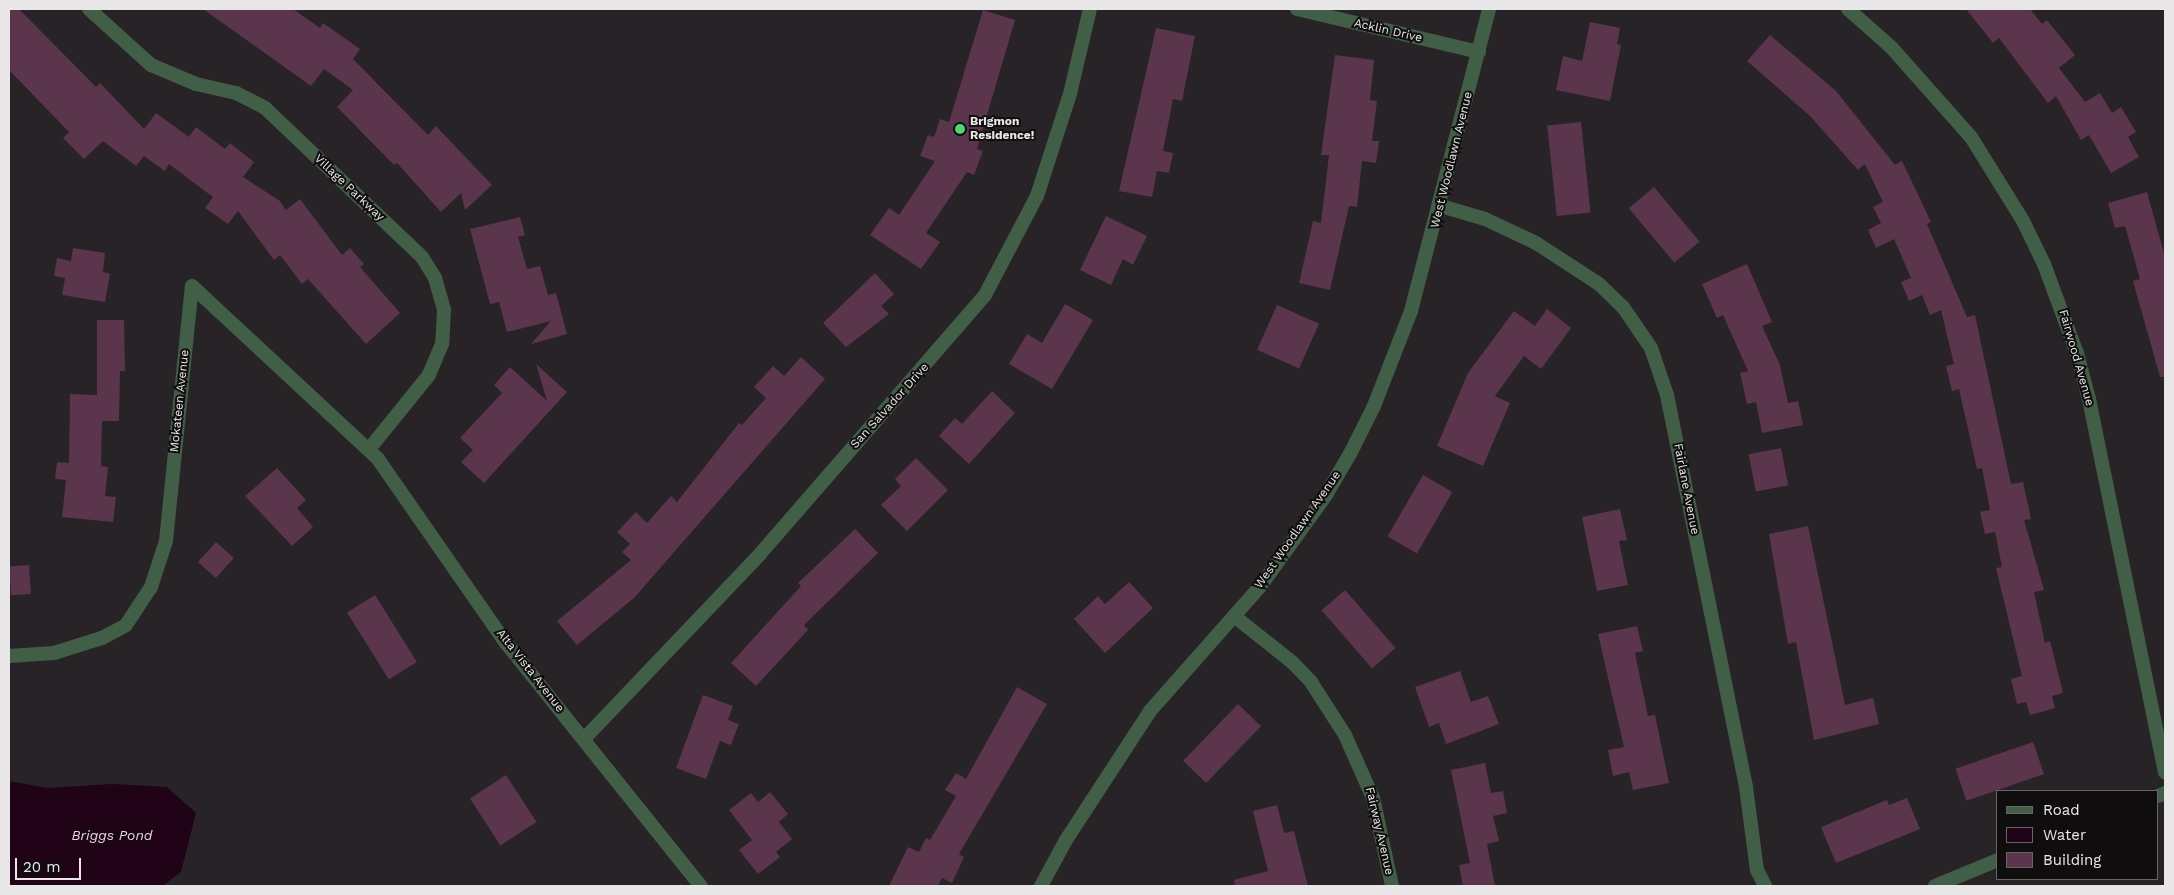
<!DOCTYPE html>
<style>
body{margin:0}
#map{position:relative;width:2174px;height:895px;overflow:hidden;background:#282326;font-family:"Work Sans",sans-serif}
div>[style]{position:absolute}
.water>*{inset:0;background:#200317}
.building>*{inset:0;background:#5a354c;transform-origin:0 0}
.minor>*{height:14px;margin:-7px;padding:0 7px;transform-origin:7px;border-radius:7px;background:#405f46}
.tertiary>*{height:14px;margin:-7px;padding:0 7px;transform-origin:7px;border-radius:7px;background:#405f46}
.dots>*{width:14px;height:14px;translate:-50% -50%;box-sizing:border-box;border:2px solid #100d0f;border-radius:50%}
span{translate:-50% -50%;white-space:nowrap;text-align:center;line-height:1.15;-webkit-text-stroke:4px #100d0f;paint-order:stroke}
.street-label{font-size:12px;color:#eae7e9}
.poi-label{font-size:12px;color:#eae7e9;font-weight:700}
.left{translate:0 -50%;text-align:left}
.water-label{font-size:14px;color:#fdc7e7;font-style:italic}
.frame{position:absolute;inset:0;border:10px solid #eae7e9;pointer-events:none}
.legend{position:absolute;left:1996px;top:790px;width:162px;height:90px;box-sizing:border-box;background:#100d0f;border:1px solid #676466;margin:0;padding:6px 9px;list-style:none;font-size:15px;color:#eae7e9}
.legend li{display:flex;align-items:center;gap:10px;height:25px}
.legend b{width:25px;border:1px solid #676466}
.scale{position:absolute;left:15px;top:858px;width:66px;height:22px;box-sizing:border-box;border:2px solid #eae7e9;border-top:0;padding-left:6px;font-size:15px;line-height:18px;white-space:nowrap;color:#eae7e9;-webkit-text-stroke:4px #100d0f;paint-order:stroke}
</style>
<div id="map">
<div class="water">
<i style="clip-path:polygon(9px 781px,47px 788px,112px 784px,167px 787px,196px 813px,181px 872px,162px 886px,9px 886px)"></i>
</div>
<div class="building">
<i style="clip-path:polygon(9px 9px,19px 9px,96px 87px,100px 83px,144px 129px,156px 113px,189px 137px,196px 127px,225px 149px,230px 143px,254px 162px,243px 177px,280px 201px,286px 210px,300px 199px,342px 255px,350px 248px,364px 264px,360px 267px,400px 313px,366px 344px,308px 279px,302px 284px,280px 255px,274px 260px,238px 211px,228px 224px,205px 208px,213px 197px,169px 164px,165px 171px,144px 156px,136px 166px,103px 141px,84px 159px,63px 138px,69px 132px,9px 70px)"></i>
<i style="clip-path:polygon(203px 9px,293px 9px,320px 28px,323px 23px,360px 49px,353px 59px,428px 135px,436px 126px,492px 185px,465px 210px,461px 193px,441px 212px,397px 163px,394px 165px,337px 107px,353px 90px,324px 69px,311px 86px)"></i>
<i style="clip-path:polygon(1966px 9px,2030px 9px,2042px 24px,2047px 20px,2075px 55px,2059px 68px,2085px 102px,2100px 93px,2112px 113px,2121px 107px,2136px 132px,2128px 137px,2139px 157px,2111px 173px,2089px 135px,2081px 140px,2056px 96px,2048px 103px,1999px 38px,1993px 43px)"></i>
<i style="clip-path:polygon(983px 10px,1015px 20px,977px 149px,983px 151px,974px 175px,967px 172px,926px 233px,940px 242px,921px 269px,870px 235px,889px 208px,899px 215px,935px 161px,920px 156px,928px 135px,934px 137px,940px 119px,949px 122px)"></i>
<i style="clip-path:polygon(1590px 22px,1620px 28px,1617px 44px,1621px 45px,1610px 101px,1556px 90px,1563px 56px,1582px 61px)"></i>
<i style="clip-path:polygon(1156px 28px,1195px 36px,1182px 101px,1173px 99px,1163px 151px,1173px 153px,1169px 173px,1157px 171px,1152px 197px,1119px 191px)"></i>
<i style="clip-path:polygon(1770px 35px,1836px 91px,1895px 165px,1902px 161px,1931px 222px,1927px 224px,1967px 317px,1975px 315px,2011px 484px,2023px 482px,2031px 519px,2024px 520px,2044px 590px,2034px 592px,2045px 643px,2050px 641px,2063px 693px,2052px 696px,2055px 708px,2030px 715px,2026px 702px,2017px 704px,2011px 679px,2022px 676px,1996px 568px,2002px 567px,1995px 532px,1985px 534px,1980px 512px,1990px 510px,1982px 468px,1977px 469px,1959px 389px,1952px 391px,1946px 366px,1954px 364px,1941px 310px,1930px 315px,1922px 295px,1909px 301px,1901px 282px,1911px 278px,1894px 239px,1876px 248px,1868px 230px,1881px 223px,1873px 207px,1883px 202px,1865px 164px,1858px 170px,1810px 116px,1747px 61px)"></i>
<i style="clip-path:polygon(1335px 55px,1374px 60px,1370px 100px,1377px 101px,1372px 141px,1379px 141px,1376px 163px,1362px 161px,1357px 207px,1349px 206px,1330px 290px,1299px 283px,1313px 221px,1321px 223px,1329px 155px,1321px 155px)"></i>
<i style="left:1581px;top:122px;width:91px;height:34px;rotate:84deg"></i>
<i style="left:1654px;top:187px;width:71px;height:33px;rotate:50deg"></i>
<i style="clip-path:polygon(2147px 192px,2165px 257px,2165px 377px,2160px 377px,2133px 281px,2140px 279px,2125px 226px,2115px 228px,2108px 203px)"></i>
<i style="clip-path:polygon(1106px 216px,1147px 236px,1133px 265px,1123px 259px,1111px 285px,1080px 270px)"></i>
<i style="clip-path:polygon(520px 217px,525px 235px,518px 237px,527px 269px,540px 266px,548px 295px,556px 293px,567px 334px,531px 344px,551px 321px,507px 332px,499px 302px,490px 304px,470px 229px)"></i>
<i style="clip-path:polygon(73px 248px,105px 253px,103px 272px,110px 274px,105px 302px,62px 295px,65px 278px,54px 276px,57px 258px,71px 261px)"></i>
<i style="clip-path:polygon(1747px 264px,1772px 322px,1762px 326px,1780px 365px,1788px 403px,1798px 401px,1803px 425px,1762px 433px,1756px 402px,1747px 404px,1740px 373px,1748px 371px,1723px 315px,1717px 318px,1702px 284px)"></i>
<i style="clip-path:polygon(875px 273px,894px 294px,881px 306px,889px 314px,846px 347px,823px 323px)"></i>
<i style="clip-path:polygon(1065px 304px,1093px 320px,1052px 389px,1009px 364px,1027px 334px,1042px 343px)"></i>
<i style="left:1277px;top:305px;width:46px;height:49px;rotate:24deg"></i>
<i style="clip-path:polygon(1547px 309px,1571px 328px,1541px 369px,1524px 356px,1495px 396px,1510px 403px,1483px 466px,1437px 446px,1468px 373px,1514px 311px,1535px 326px)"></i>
<i style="clip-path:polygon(97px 320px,124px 320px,125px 371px,120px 371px,119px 421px,102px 421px,101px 466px,108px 467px,105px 496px,116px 497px,113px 522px,62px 517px,66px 480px,55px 479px,57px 462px,69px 463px,70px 394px,97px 395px)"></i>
<i style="clip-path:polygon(801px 357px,825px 379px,634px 598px,577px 645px,557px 621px,631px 560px,622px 552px,630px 544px,617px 532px,636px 512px,647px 523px,671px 496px,677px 502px,739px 423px,742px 425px,766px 398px,754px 387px,773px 366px,784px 376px)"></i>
<i style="clip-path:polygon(536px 364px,567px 392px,484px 483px,461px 462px,473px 450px,460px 438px,502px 393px,494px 385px,510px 367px,547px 401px)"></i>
<i style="clip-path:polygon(992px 391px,1015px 413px,969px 464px,939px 436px,955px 418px,962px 424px)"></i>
<i style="left:1781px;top:448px;width:38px;height:33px;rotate:79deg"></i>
<i style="clip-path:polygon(916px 458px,948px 490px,907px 531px,881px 505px,901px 486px,895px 479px)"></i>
<i style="clip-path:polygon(277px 468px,306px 500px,297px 508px,313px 527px,292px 546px,245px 496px)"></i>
<i style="left:1423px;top:475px;width:34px;height:71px;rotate:30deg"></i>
<i style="clip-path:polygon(1620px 509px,1627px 540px,1619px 541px,1628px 585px,1597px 591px,1582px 517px)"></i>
<i style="clip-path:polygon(1808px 526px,1845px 705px,1873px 698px,1879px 724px,1814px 740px,1796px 642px,1788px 644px,1769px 534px)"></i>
<i style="clip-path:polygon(855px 529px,878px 553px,804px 625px,808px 630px,756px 686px,731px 663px,801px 586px,798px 583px)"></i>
<i style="left:216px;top:542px;width:24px;height:27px;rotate:42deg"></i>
<i style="left:29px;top:565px;width:29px;height:20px;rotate:86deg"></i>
<i style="clip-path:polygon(1129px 582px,1153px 608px,1105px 653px,1074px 619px,1098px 596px,1105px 604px)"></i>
<i style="left:1345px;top:590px;width:77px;height:31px;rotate:49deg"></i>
<i style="left:375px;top:595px;width:79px;height:33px;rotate:58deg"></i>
<i style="clip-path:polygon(1637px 626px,1643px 651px,1635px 653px,1648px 716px,1655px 715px,1669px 783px,1633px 790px,1629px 772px,1613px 776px,1608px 750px,1624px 747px,1598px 634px)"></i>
<i style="clip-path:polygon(1460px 671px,1471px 702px,1488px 696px,1499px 724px,1446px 744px,1439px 723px,1429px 727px,1415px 687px)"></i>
<i style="clip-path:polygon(1017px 687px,1047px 704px,959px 854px,964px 857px,952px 883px,942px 878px,938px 886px,889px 886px,908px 847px,919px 852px,926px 838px,930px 840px,956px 796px,945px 790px,956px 773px,966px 779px)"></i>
<i style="clip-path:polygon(703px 695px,733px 706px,728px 720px,739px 724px,731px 745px,720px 741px,706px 779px,676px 768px)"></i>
<i style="left:1238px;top:704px;width:32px;height:79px;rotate:44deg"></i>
<i style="left:2033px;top:742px;width:34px;height:82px;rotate:71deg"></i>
<i style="clip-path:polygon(1485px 763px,1491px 793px,1503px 791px,1507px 813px,1493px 816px,1499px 841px,1487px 844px,1495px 886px,1463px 886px,1459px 865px,1470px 863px,1451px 770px)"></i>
<i style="left:506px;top:775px;width:56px;height:43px;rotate:57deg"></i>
<i style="clip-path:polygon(770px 792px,788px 814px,779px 822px,792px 839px,776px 852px,780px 857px,758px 874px,739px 850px,752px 840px,729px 810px,751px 793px,758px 802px)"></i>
<i style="clip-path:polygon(1907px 798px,1920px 829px,1836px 863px,1821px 827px,1887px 800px,1889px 805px)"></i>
<i style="clip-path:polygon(1277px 805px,1284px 833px,1294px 831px,1308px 886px,1235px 886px,1234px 880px,1268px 871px,1253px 811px)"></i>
</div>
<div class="minor">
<i style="left:89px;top:9px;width:84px;rotate:42.1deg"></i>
<i style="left:151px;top:65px;width:49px;rotate:22.9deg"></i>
<i style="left:196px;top:84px;width:41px;rotate:12.7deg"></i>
<i style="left:236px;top:93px;width:33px;rotate:27deg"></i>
<i style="left:265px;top:108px;width:216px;rotate:43.5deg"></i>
<i style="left:422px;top:257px;width:25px;rotate:58deg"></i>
<i style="left:435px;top:278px;width:33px;rotate:74deg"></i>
<i style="left:444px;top:310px;width:34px;rotate:93deg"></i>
<i style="left:442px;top:344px;width:34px;rotate:113deg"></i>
<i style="left:429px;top:375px;width:95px;rotate:129deg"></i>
<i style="left:1297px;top:9px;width:187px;rotate:13.3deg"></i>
<i style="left:1848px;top:9px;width:57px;rotate:41.5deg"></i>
<i style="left:1891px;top:47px;width:120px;rotate:48.4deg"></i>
<i style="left:1971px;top:137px;width:99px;rotate:58.2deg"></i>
<i style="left:2023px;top:221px;width:48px;rotate:64deg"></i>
<i style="left:2044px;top:264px;width:95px;rotate:69.7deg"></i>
<i style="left:2077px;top:353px;width:48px;rotate:75.4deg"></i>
<i style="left:2089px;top:399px;width:381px;rotate:78.5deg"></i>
<i style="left:1441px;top:206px;width:46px;rotate:16.5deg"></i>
<i style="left:1485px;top:219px;width:56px;rotate:25.2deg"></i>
<i style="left:1536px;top:243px;width:75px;rotate:33.1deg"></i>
<i style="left:1599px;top:284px;width:33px;rotate:44deg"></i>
<i style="left:1623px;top:307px;width:50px;rotate:55.7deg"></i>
<i style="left:1651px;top:348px;width:50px;rotate:71.2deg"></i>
<i style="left:1667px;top:395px;width:400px;rotate:78.6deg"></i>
<i style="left:1746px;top:787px;width:84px;rotate:82.5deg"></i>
<i style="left:1757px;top:870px;width:18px;rotate:63deg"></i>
<i style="left:192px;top:286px;width:254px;rotate:42.9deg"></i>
<i style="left:378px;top:459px;width:224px;rotate:55.2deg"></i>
<i style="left:506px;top:643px;width:312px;rotate:51.3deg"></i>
<i style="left:1234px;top:616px;width:74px;rotate:38.4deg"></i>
<i style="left:1292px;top:662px;width:28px;rotate:46deg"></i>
<i style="left:1311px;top:682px;width:63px;rotate:57.3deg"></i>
<i style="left:1345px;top:735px;width:69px;rotate:66deg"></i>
<i style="left:1373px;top:798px;width:90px;rotate:77.8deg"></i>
<i style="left:9px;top:656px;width:45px;rotate:-3.8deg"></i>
<i style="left:54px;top:653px;width:50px;rotate:-17.4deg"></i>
<i style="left:102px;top:638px;width:27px;rotate:-28deg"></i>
<i style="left:126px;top:625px;width:45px;rotate:-56.7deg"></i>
<i style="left:151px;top:587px;width:48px;rotate:-71.9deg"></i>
<i style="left:166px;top:541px;width:256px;rotate:-84.2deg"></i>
<i style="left:584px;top:739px;width:255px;rotate:-46.4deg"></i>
<i style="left:760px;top:554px;width:343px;rotate:-49deg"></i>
<i style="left:985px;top:295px;width:112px;rotate:-62.3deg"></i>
<i style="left:1037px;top:196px;width:107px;rotate:-72.1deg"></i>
<i style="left:1070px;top:94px;width:87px;rotate:-76.8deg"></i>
<i style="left:2158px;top:796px;width:8px;rotate:-23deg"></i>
<i style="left:1935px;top:886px;width:68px;rotate:-22.4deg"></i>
</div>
<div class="tertiary">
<i style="left:1041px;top:886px;width:52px;rotate:-61.5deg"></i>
<i style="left:1066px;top:840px;width:154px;rotate:-56.9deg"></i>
<i style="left:1150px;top:711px;width:164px;rotate:-48.5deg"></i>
<i style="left:1259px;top:588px;width:115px;rotate:-54.2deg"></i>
<i style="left:1326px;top:495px;width:50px;rotate:-59.8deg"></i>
<i style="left:1351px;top:452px;width:51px;rotate:-63.4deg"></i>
<i style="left:1374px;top:406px;width:102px;rotate:-68.7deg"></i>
<i style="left:1411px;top:311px;width:312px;rotate:-75.5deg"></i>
</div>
<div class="dots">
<i style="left:960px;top:129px;background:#4cd676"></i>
</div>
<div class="street-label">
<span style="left:1388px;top:31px;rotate:13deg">Acklin Drive</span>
<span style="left:1452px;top:160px;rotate:-76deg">West Woodlawn Avenue</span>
<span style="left:349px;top:188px;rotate:43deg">Village Parkway</span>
<span style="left:2076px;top:358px;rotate:74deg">Fairwood Avenue</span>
<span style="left:180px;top:401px;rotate:-84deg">Mokateen Avenue</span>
<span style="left:890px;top:406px;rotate:-48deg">San Salvador Drive</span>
<span style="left:1686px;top:489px;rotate:79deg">Fairlane Avenue</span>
<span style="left:1298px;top:530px;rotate:-55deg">West Woodlawn Avenue</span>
<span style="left:530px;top:671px;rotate:52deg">Alta Vista Avenue</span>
<span style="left:1379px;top:831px;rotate:77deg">Fairway Avenue</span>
</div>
<div class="poi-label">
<span class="left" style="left:970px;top:129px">Brigmon<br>Residence!</span>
</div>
<div class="water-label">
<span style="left:112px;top:835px">Briggs Pond</span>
</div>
<div class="frame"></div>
<ul class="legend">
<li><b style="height:6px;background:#405f46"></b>Road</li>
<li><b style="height:14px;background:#200317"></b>Water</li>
<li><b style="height:14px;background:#5a354c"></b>Building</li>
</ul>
<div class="scale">20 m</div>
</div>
